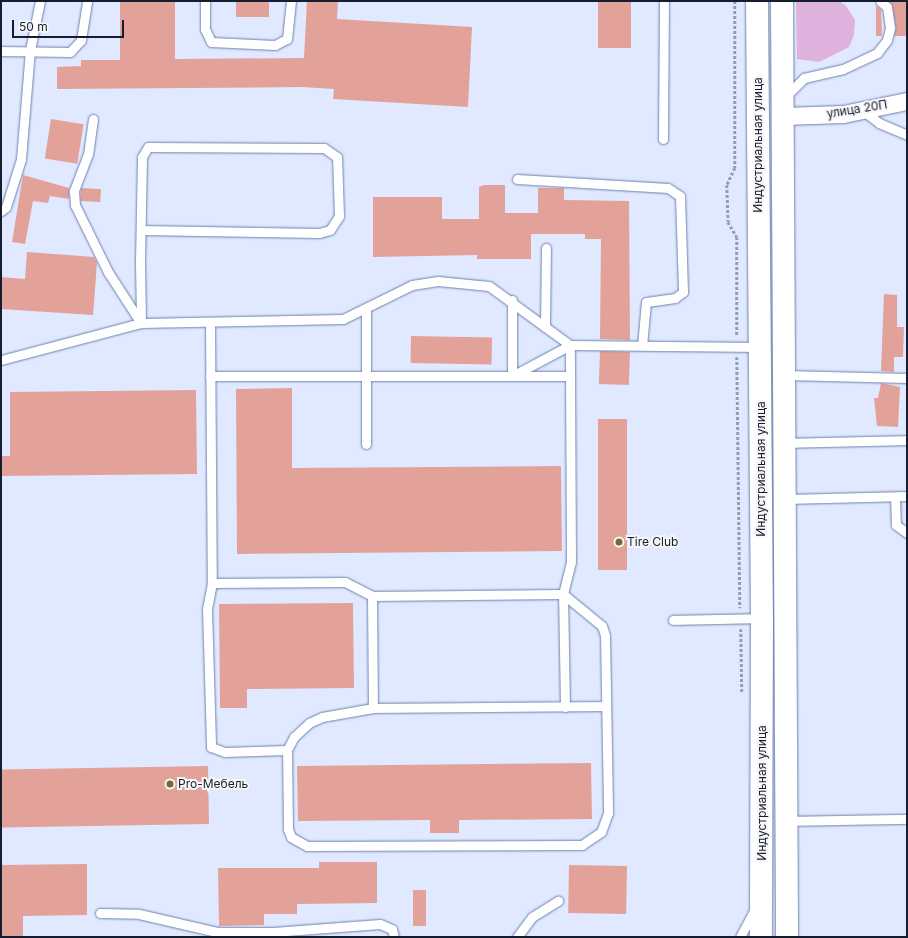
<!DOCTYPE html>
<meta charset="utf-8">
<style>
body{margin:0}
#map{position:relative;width:908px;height:938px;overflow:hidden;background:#e0e9ff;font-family:Inter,sans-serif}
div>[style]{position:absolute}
.green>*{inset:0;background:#dfb1dd}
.building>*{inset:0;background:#e2a299;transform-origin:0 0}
.path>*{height:2.5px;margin-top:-1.25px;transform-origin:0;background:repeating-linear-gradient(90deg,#939cb0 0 3px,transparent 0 5px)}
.roads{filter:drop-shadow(0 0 1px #6d80b0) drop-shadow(0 0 1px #6d80b0)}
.lane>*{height:9px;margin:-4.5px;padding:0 4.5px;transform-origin:4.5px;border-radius:4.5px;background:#fff}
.street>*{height:17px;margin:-8.5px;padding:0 8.5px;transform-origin:8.5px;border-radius:8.5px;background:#fff}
.primary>*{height:22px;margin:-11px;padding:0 11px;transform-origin:11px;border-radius:11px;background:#fff}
.dots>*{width:11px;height:11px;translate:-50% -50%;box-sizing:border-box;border:2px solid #f7f7f7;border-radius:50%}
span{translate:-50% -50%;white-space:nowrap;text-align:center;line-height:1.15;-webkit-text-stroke:4px #f7f7f7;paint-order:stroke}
.street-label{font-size:12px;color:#151d30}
.poi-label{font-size:12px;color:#151d30}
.left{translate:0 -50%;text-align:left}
.frame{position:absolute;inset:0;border:2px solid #151d30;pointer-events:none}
.scale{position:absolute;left:12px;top:20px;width:112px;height:18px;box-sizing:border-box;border:2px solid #151d30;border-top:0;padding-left:5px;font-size:12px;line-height:14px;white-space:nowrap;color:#151d30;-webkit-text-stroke:3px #f7f7f7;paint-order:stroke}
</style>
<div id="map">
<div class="green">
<i style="clip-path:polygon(796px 1px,839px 1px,846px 6px,855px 20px,854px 35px,849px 47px,819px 62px,797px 59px)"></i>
</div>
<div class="building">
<i style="clip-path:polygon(120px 1px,175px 1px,175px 59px,304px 58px,307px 1px,338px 1px,337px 19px,472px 27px,468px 107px,333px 99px,334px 89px,302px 87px,57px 89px,57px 67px,81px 66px,81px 60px,120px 60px)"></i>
<i style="left:236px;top:1px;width:33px;height:16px"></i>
<i style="left:598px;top:1px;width:33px;height:47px"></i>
<i style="clip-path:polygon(890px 1px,907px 1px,907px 36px,894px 36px,896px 27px)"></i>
<i style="clip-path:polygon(876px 6px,881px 10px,882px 36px,876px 36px)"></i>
<i style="left:51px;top:119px;width:33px;height:40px;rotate:9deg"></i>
<i style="clip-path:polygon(23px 175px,69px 188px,69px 199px,50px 196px,48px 203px,33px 201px,25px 244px,12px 242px)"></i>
<i style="clip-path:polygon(484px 185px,505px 185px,505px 213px,538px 213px,538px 188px,564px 188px,564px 200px,629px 201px,630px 340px,600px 339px,601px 239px,585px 239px,585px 234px,531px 234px,531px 259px,477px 259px,477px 255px,373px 257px,373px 197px,442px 197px,442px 219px,479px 219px,479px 187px)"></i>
<i style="left:81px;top:188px;width:20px;height:13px;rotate:3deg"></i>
<i style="clip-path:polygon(27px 252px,94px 257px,97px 263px,93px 315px,1px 309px,1px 277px,25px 279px)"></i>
<i style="clip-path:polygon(884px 294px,897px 295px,897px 327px,904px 327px,903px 357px,894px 357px,894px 372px,881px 371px)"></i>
<i style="left:411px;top:336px;width:81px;height:27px;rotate:1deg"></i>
<i style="left:600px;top:351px;width:30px;height:33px;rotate:2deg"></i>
<i style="clip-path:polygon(881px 383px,900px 387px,898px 427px,877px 426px,874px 398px,878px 398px)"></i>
<i style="clip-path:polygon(292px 388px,292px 468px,561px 466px,562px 551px,237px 554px,236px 389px)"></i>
<i style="clip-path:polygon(196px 390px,197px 474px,1px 476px,1px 456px,10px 456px,10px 392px)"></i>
<i style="left:598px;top:419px;width:29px;height:151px"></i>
<i style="clip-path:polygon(353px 603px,354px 688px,247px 689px,247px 708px,220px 708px,219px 604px)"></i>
<i style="clip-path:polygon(591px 763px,592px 819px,459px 820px,459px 833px,430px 833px,430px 820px,298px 821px,297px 766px)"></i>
<i style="left:208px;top:766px;width:58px;height:207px;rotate:89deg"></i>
<i style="clip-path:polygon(319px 862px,377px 862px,377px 903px,297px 904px,297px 914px,264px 914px,264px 925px,219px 926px,218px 868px,319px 868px)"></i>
<i style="clip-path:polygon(87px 864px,87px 915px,23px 916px,23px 937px,1px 937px,1px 865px)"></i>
<i style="left:569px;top:865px;width:58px;height:48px;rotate:1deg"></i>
<i style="left:413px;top:890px;width:13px;height:36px"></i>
</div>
<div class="path">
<i style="left:735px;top:1px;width:167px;rotate:90deg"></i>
<i style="left:735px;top:168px;width:19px;rotate:115deg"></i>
<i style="left:727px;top:185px;width:37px;rotate:88deg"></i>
<i style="left:728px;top:222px;width:17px;rotate:59deg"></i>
<i style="left:737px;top:237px;width:99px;rotate:90deg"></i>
<i style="left:737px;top:357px;width:251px;rotate:89.3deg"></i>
<i style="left:741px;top:629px;width:63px;rotate:89.1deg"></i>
</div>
<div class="roads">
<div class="lane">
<i style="left:205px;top:1px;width:28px;rotate:90deg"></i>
<i style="left:205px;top:29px;width:14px;rotate:65deg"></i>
<i style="left:211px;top:42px;width:64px;rotate:2.7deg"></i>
<i style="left:275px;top:45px;width:13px;rotate:-27deg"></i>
<i style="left:287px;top:39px;width:38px;rotate:-84deg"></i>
<i style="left:1px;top:51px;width:69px;rotate:0.8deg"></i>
<i style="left:70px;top:52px;width:16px;rotate:-47deg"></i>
<i style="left:81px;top:40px;width:39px;rotate:-81deg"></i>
<i style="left:788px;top:94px;width:23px;rotate:-45deg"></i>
<i style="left:804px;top:78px;width:40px;rotate:-13deg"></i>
<i style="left:843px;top:69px;width:38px;rotate:-25deg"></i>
<i style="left:877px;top:53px;width:16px;rotate:-52deg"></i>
<i style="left:887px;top:40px;width:12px;rotate:-76deg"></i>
<i style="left:890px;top:28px;width:21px;rotate:-98deg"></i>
<i style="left:887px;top:7px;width:9px;rotate:-139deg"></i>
<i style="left:862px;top:110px;width:21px;rotate:37deg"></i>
<i style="left:879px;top:123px;width:30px;rotate:23deg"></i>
<i style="left:93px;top:119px;width:35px;rotate:98deg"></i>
<i style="left:88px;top:154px;width:40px;rotate:111deg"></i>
<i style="left:74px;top:191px;width:14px;rotate:86deg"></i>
<i style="left:75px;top:205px;width:75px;rotate:63.8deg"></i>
<i style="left:108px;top:272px;width:61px;rotate:57.1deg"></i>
<i style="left:663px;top:139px;width:138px;rotate:-89.6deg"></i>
<i style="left:517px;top:179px;width:151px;rotate:3.4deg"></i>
<i style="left:668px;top:188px;width:14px;rotate:34deg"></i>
<i style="left:680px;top:196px;width:96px;rotate:88.2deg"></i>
<i style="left:683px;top:292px;width:10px;rotate:143deg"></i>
<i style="left:675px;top:298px;width:29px;rotate:172deg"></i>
<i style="left:646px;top:302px;width:44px;rotate:95.2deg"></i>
<i style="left:1px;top:211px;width:6px;rotate:-39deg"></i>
<i style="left:6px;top:207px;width:50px;rotate:-72.6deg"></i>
<i style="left:21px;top:159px;width:109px;rotate:-85.3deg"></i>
<i style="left:30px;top:50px;width:50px;rotate:-78.5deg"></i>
<i style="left:141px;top:230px;width:178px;rotate:1deg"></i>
<i style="left:319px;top:233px;width:11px;rotate:-15deg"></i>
<i style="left:330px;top:230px;width:17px;rotate:-57deg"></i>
<i style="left:339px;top:216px;width:59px;rotate:-91.9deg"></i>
<i style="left:337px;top:157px;width:16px;rotate:-145deg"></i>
<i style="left:324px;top:148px;width:176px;rotate:-179.7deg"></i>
<i style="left:148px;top:147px;width:12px;rotate:121deg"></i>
<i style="left:142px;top:157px;width:106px;rotate:91.1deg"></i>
<i style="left:140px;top:263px;width:60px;rotate:89deg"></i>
<i style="left:512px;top:300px;width:76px;rotate:90deg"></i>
<i style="left:512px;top:376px;width:58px"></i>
<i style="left:210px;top:322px;width:261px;rotate:89.6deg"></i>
<i style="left:212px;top:583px;width:133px;rotate:-0.4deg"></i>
<i style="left:345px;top:582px;width:30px;rotate:27deg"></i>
<i style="left:372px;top:596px;width:191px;rotate:-0.6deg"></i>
<i style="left:563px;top:594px;width:50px;rotate:39.4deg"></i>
<i style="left:602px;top:626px;width:9px;rotate:72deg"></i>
<i style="left:605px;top:635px;width:178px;rotate:89deg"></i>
<i style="left:608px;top:813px;width:20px;rotate:110deg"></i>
<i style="left:601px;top:832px;width:23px;rotate:146deg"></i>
<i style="left:582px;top:845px;width:275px;rotate:179.8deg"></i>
<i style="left:307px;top:846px;width:18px;rotate:-151deg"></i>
<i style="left:291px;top:837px;width:9px;rotate:-111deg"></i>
<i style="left:288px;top:829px;width:79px;rotate:-90.7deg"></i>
<i style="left:545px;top:327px;width:79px;rotate:-89.3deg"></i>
<i style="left:1px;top:360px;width:145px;rotate:-14.8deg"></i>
<i style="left:141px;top:323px;width:202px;rotate:-1.1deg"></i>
<i style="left:343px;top:319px;width:77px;rotate:-26.2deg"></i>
<i style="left:412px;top:285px;width:26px;rotate:-9deg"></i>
<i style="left:438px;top:281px;width:51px;rotate:5.6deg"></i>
<i style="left:489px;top:286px;width:100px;rotate:36.1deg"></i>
<i style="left:785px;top:375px;width:122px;rotate:1.4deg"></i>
<i style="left:210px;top:376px;width:302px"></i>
<i style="left:512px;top:376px;width:66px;rotate:-28.1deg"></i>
<i style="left:570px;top:345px;width:190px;rotate:0.6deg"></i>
<i style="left:785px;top:443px;width:122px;rotate:-1.4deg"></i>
<i style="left:366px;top:444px;width:134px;rotate:-90deg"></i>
<i style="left:895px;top:497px;width:28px;rotate:88deg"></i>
<i style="left:896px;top:525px;width:14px;rotate:36deg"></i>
<i style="left:786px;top:499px;width:121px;rotate:-1.4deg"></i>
<i style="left:212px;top:583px;width:26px;rotate:101deg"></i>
<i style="left:207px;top:609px;width:138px;rotate:88.3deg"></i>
<i style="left:211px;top:747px;width:15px;rotate:20deg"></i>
<i style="left:225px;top:752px;width:62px;rotate:-1.8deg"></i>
<i style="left:287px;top:750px;width:15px;rotate:-62deg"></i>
<i style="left:294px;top:737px;width:21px;rotate:-43deg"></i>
<i style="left:309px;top:723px;width:14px;rotate:-25deg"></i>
<i style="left:322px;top:717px;width:52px;rotate:-10deg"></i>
<i style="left:372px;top:596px;width:112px;rotate:89.5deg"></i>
<i style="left:373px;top:708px;width:233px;rotate:-0.5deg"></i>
<i style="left:673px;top:620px;width:89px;rotate:-1.3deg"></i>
<i style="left:565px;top:707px;width:113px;rotate:-91deg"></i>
<i style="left:563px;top:594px;width:33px;rotate:-76deg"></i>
<i style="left:571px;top:562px;width:217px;rotate:-90.3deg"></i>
<i style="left:787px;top:821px;width:120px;rotate:-1deg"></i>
<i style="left:100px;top:913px;width:39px;rotate:1deg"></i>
<i style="left:139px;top:914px;width:80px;rotate:13deg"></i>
<i style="left:217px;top:932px;width:56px"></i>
<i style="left:273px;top:932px;width:107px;rotate:-4.3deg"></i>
<i style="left:380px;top:924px;width:13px;rotate:23deg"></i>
<i style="left:392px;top:929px;width:8px;rotate:76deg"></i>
<i style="left:517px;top:937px;width:25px;rotate:-53deg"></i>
<i style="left:532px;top:917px;width:31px;rotate:-32deg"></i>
<i style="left:740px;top:937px;width:32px;rotate:-62deg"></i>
</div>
<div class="street">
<i style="left:783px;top:116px;width:60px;rotate:-1.9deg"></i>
<i style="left:843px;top:114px;width:65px;rotate:-11.5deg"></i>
</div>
<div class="primary">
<i style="left:757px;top:1px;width:617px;rotate:89.54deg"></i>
<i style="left:762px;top:618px;width:319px;rotate:90.2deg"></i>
<i style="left:782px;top:1px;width:936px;rotate:89.69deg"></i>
</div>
</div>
<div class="dots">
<i style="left:619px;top:542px;background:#7b6736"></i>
<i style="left:170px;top:784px;background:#7b6736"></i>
</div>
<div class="street-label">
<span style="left:857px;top:109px;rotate:-9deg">улица 20П</span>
<span style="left:758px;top:145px;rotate:-90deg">Индустриальная улица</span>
<span style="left:761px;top:469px;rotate:-90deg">Индустриальная улица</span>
<span style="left:762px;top:793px;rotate:-90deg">Индустриальная улица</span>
</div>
<div class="poi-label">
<span class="left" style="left:627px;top:542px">Tire Club</span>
<span class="left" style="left:178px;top:784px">Pro-Мебель</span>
</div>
<div class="frame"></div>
<div class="scale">50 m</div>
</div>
